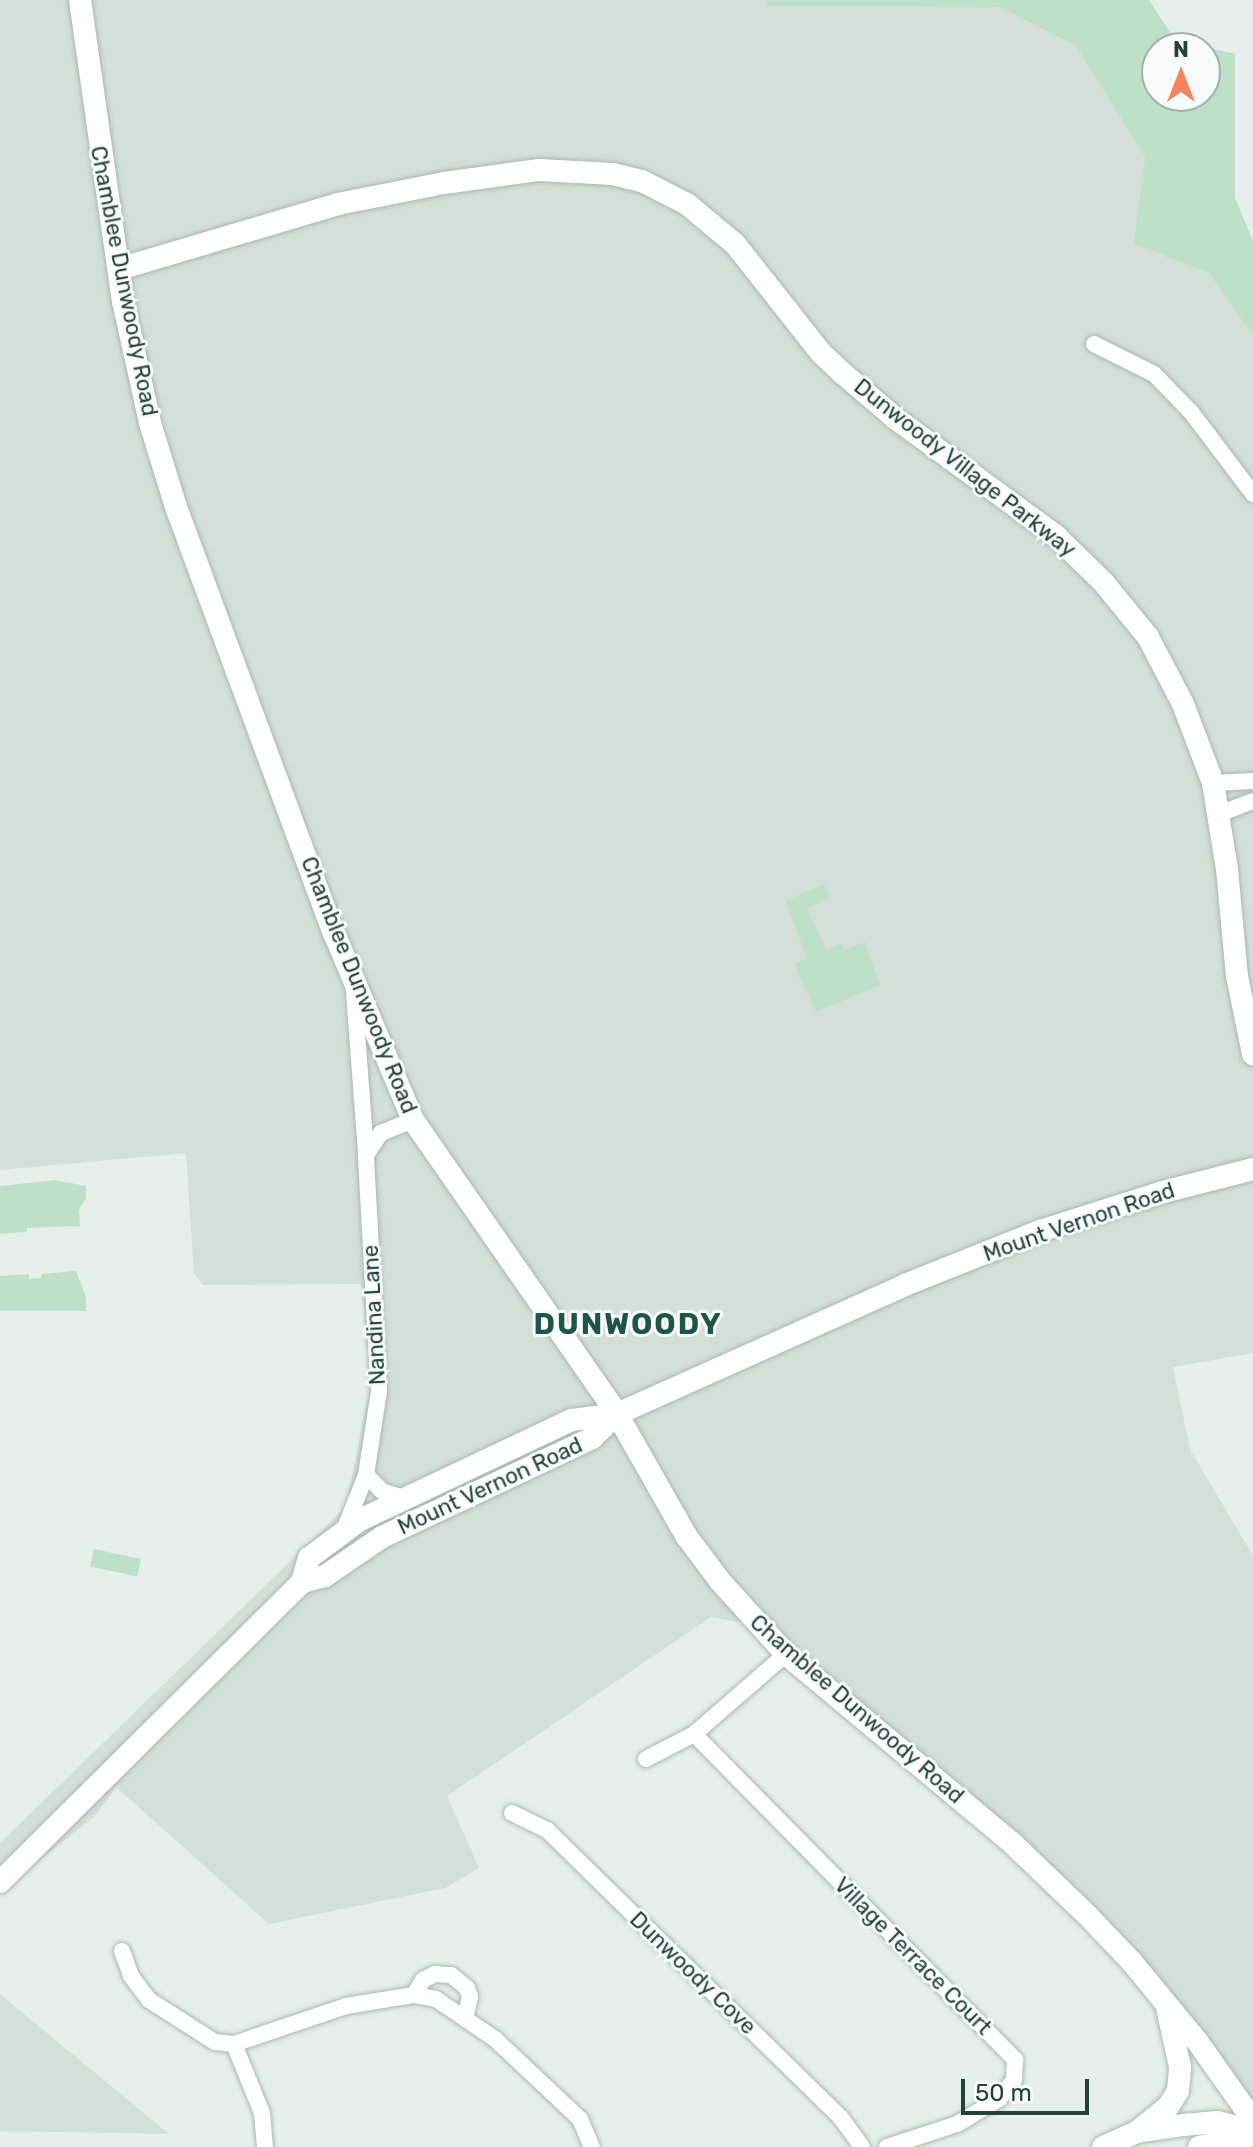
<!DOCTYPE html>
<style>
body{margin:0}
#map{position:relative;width:1253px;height:2147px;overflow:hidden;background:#e6efeb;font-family:Rubik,sans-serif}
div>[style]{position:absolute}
.built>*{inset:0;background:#d4dfda}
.green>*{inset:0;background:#bfe0c8;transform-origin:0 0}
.roads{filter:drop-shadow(0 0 2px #a8b8b2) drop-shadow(0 0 2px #a8b8b2)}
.street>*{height:16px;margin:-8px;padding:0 8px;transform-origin:8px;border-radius:8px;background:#fff}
.secondary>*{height:22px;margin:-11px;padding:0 11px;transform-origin:11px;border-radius:11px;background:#fff}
span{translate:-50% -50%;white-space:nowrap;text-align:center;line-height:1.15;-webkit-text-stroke:6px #f7fbf9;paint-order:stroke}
.street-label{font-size:22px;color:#24423a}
.district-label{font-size:30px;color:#1f5548;font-weight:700;letter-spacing:2px}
.north{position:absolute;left:1141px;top:32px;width:80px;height:80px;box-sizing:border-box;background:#f7fbf9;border:2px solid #a3b1ad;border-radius:50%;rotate:0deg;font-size:22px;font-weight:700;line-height:32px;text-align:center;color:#24423a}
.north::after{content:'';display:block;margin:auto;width:28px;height:36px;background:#f4845f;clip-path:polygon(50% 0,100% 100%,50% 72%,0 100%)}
.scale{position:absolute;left:961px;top:2079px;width:128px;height:36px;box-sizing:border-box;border:4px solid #24423a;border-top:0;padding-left:10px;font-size:24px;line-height:28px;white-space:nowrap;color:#24423a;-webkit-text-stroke:6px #f7fbf9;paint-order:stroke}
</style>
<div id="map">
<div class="built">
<i style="clip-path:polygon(0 0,767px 0,768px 6px,999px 7px,1076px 46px,1145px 157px,1135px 244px,1209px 273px,1253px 336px,1253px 1353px,1173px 1367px,1190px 1449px,1253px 1556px,1253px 2140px,1154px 1996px,1052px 1873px,759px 1626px,711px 1617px,447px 1796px,479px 1868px,445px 1888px,269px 1924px,116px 1787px,94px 1817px,0 1892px,0 1843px,346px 1507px,371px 1382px,361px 1284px,203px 1285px,194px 1274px,186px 1153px,0 1170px)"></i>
<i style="clip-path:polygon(0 1994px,169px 2134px,0 2131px)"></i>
</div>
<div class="green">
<i style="clip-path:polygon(evenodd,767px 0,1149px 0,1175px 40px,1235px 54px,1235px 198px,1253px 241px,1253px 336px,1209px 273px,1134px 244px,1145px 157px,1076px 46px,999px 7px,767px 6px,767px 0,1157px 48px,1205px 48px,1205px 96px,1157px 96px,1157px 48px)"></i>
<i style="clip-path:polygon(824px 884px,831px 898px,807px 908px,826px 950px,841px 943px,845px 950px,865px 942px,880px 985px,816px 1012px,797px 972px,796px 963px,807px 958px,785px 901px)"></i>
<i style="clip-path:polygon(55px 1180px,86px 1186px,86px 1198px,79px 1210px,80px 1226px,27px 1228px,27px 1232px,0 1234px,0 1186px)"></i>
<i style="clip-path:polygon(76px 1271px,86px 1297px,86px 1311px,0 1311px,0 1276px,29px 1274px,29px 1279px,41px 1278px,42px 1274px)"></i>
<i style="left:94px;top:1549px;width:48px;height:18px;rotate:12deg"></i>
</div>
<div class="roads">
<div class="street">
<i style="left:1094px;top:344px;width:67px;rotate:26.6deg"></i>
<i style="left:1154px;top:374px;width:53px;rotate:45.8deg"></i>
<i style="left:1191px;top:412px;width:103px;rotate:52.9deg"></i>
<i style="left:1213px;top:783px;width:40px;rotate:-2.9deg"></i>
<i style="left:1219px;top:814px;width:36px;rotate:-21deg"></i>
<i style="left:354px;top:993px;width:161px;rotate:85.7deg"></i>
<i style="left:366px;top:1475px;width:23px;rotate:45deg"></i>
<i style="left:382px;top:1491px;width:23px;rotate:18deg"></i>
<i style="left:345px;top:1528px;width:57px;rotate:-68.4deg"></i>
<i style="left:366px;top:1475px;width:85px;rotate:-81.2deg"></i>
<i style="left:379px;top:1391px;width:236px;rotate:-93.2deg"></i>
<i style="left:366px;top:1155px;width:27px;rotate:-56deg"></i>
<i style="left:381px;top:1133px;width:35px;rotate:-22deg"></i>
<i style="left:694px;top:1734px;width:458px;rotate:45.4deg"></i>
<i style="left:1015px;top:2060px;width:20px;rotate:93deg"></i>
<i style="left:1014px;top:2080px;width:24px;rotate:128deg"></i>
<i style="left:999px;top:2099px;width:49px;rotate:149.2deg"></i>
<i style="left:957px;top:2124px;width:74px;rotate:161.8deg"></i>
<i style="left:646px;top:1759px;width:54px;rotate:-27.5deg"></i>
<i style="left:694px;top:1734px;width:122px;rotate:-41deg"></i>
<i style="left:512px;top:1813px;width:39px;rotate:26deg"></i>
<i style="left:547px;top:1830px;width:412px;rotate:44.4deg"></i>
<i style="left:841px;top:2118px;width:36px;rotate:54deg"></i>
<i style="left:122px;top:1951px;width:27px;rotate:70deg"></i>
<i style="left:131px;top:1976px;width:30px;rotate:53deg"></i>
<i style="left:149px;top:2000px;width:78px;rotate:32.5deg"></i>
<i style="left:215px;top:2042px;width:19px;rotate:6deg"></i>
<i style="left:234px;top:2044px;width:118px;rotate:-18.7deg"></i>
<i style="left:346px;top:2006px;width:69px;rotate:-9.2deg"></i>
<i style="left:414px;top:1995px;width:22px;rotate:10deg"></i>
<i style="left:436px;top:1999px;width:71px;rotate:34.1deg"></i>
<i style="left:495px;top:2039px;width:117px;rotate:43.3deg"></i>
<i style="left:580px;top:2119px;width:30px;rotate:67deg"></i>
<i style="left:414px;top:1995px;width:17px;rotate:-59deg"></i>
<i style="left:423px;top:1980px;width:13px;rotate:-27deg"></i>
<i style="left:435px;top:1974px;width:16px;rotate:4deg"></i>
<i style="left:451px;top:1975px;width:21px;rotate:39deg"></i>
<i style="left:467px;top:1988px;width:9px;rotate:72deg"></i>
<i style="left:470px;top:1997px;width:22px;rotate:103deg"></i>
<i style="left:234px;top:2044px;width:74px;rotate:67.9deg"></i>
<i style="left:262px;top:2113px;width:34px;rotate:85deg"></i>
</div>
<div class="secondary">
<i style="left:80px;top:0;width:304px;rotate:81.9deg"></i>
<i style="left:123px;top:301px;width:125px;rotate:77.5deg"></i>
<i style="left:150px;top:423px;width:88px;rotate:72.8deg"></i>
<i style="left:176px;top:507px;width:454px;rotate:69.7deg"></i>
<i style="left:334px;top:933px;width:203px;rotate:67.1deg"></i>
<i style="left:413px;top:1120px;width:358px;rotate:55.2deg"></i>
<i style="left:617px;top:1414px;width:142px;rotate:60.4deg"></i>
<i style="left:687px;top:1537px;width:55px;rotate:53.1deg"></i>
<i style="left:720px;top:1581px;width:98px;rotate:47.9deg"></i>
<i style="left:786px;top:1654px;width:296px;rotate:39.9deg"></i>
<i style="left:1013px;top:1844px;width:103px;rotate:43.8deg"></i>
<i style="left:1087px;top:1915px;width:64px;rotate:46.3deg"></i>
<i style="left:1131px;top:1961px;width:104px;rotate:50.5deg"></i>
<i style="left:1197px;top:2041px;width:97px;rotate:54.7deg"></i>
<i style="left:119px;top:269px;width:228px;rotate:-16.5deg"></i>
<i style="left:338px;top:204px;width:108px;rotate:-11.2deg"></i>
<i style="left:444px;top:183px;width:96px;rotate:-7.8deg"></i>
<i style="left:539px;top:170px;width:74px;rotate:3.1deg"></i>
<i style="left:613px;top:174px;width:30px;rotate:14deg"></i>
<i style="left:642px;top:181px;width:51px;rotate:27.1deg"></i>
<i style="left:687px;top:204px;width:62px;rotate:39.8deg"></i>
<i style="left:735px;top:244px;width:139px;rotate:51.7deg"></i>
<i style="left:821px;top:353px;width:26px;rotate:43deg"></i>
<i style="left:840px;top:371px;width:72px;rotate:40.5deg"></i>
<i style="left:895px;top:418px;width:200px;rotate:36.2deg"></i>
<i style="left:1056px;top:536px;width:67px;rotate:44.4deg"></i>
<i style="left:1104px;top:583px;width:70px;rotate:50.8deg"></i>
<i style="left:1148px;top:637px;width:76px;rotate:62.4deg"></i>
<i style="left:1183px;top:704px;width:85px;rotate:69.2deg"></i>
<i style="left:1213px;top:783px;width:87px;rotate:80.8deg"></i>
<i style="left:1227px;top:869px;width:107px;rotate:84.7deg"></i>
<i style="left:1237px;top:976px;width:80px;rotate:78.4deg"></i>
<i style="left:302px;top:1582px;width:25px;rotate:-74deg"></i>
<i style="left:309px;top:1558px;width:64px;rotate:-36.7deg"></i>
<i style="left:360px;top:1520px;width:234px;rotate:-25.3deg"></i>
<i style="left:572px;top:1420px;width:45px;rotate:-7.6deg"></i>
<i style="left:0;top:1882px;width:426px;rotate:-44.8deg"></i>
<i style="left:302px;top:1582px;width:24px;rotate:-15deg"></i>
<i style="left:325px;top:1576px;width:69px;rotate:-34.4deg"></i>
<i style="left:382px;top:1537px;width:232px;rotate:-25.2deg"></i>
<i style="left:592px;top:1438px;width:35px;rotate:-44deg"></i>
<i style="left:617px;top:1414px;width:316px;rotate:-24.1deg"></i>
<i style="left:905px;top:1285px;width:145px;rotate:-21.8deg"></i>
<i style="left:1040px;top:1231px;width:129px;rotate:-17.6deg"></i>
<i style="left:1163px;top:1192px;width:93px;rotate:-14.3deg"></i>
<i style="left:1138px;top:2131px;width:38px;rotate:-39deg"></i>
<i style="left:1168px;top:2107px;width:19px;rotate:-58deg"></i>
<i style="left:1178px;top:2091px;width:24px;rotate:-85deg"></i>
<i style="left:1180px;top:2067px;width:60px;rotate:-102.4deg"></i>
<i style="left:1103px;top:2147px;width:37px;rotate:-24deg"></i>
<i style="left:1137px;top:2132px;width:47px;rotate:-8.7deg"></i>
<i style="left:1183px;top:2125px;width:34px;rotate:-5deg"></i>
<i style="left:1217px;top:2122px;width:37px;rotate:14deg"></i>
<i style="left:1199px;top:2147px;width:55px;rotate:-12.5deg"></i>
</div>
</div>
<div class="street-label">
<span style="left:124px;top:281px;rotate:79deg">Chamblee Dunwoody Road</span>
<span style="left:965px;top:468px;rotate:38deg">Dunwoody Village Parkway</span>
<span style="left:359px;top:985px;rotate:68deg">Chamblee Dunwoody Road</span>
<span style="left:1079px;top:1222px;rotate:-19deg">Mount Vernon Road</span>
<span style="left:374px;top:1315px;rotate:-93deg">Nandina Lane</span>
<span style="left:490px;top:1486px;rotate:-25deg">Mount Vernon Road</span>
<span style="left:857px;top:1709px;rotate:41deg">Chamblee Dunwoody Road</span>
<span style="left:913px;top:1956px;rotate:45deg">Village Terrace Court</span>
<span style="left:693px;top:1973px;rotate:44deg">Dunwoody Cove</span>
</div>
<div class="district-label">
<span style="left:628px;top:1324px">DUNWOODY</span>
</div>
<div class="north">N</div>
<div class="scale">50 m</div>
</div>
